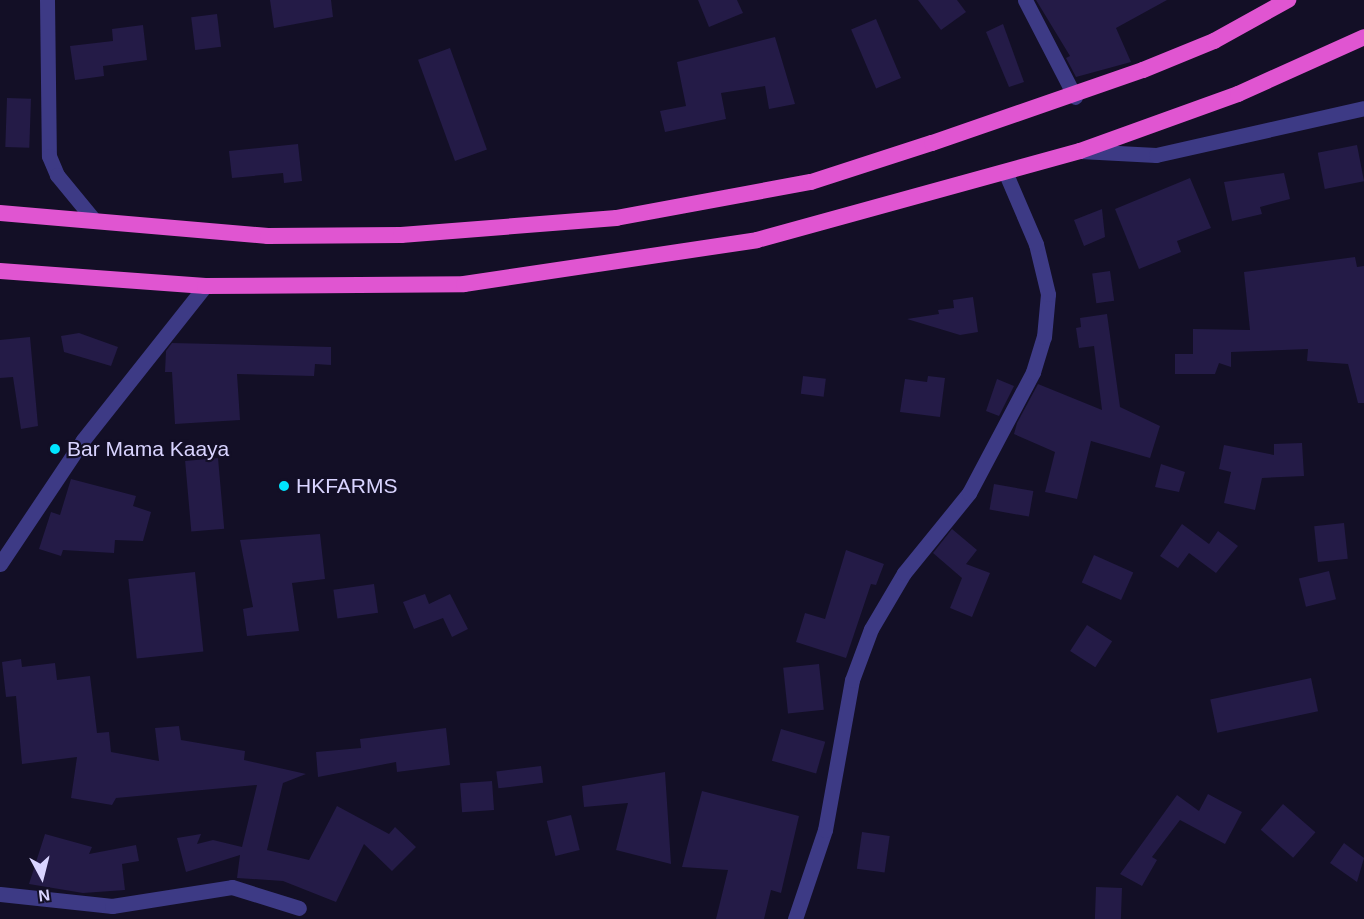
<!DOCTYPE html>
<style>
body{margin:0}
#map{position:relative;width:1364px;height:919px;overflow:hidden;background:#130f26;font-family:Arial,sans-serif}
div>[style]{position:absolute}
.building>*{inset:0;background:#241b47;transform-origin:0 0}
.minor>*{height:15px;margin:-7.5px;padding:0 7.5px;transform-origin:7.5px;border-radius:7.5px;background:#3d3a85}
.trunk>*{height:16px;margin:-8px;padding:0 8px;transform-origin:8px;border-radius:8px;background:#e055d1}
.dots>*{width:16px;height:16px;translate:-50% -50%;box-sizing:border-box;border:3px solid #130f26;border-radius:50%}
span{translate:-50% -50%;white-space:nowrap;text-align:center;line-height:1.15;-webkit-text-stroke:4.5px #130f26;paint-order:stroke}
.poi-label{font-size:21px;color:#d9d4ff}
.left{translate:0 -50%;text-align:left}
.north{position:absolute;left:12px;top:847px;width:60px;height:60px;-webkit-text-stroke:4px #130f26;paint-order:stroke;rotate:173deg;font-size:16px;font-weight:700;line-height:24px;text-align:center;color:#d9d4ff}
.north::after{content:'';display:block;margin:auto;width:21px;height:27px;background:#d9d4ff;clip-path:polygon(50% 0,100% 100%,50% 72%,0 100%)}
</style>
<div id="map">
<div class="building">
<i style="clip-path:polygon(270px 0,331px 0,333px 17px,274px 28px)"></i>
<i style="clip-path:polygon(698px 0,737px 0,743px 13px,709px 27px)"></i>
<i style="clip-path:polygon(918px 0,957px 0,966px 12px,941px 30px)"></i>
<i style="clip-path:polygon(1036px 0,1167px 0,1116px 28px,1131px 62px,1076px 77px,1066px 58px,1070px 56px)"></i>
<i style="left:217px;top:14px;width:33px;height:26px;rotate:83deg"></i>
<i style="left:876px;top:19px;width:64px;height:27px;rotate:67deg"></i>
<i style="clip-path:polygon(1003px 24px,1024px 82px,1009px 87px,986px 32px)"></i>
<i style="clip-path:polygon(143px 25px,147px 60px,103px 66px,104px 76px,75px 80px,70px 46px,113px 41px,112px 29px)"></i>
<i style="clip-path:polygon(775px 37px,795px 104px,769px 109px,765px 86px,721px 93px,726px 119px,665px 132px,660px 111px,686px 106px,677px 62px)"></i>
<i style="left:450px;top:48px;width:108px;height:34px;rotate:70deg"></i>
<i style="left:7px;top:98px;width:24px;height:49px;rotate:2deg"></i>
<i style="clip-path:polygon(298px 144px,302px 181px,284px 183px,283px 173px,232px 178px,229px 151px)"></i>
<i style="left:1357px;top:145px;width:37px;height:40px;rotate:79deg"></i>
<i style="clip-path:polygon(1284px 173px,1290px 199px,1260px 207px,1262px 214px,1232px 221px,1224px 182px)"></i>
<i style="clip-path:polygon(1190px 178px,1211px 228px,1177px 241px,1181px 252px,1139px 269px,1115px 209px)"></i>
<i style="clip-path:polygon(1102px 209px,1105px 237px,1084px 246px,1074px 220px)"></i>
<i style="clip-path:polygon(1355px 257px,1357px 267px,1364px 266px,1364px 403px,1358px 403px,1348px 364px,1307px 361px,1308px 349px,1231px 352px,1231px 367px,1219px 363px,1215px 374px,1175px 374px,1175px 354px,1193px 354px,1193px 329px,1250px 330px,1244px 272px)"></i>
<i style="left:1110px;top:271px;width:30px;height:18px;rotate:82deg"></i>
<i style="clip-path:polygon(973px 297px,978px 332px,960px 335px,907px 319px,939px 314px,938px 310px,954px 308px,953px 300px)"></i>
<i style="clip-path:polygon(1107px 314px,1120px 407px,1160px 426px,1150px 458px,1091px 441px,1077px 499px,1045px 492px,1055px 452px,1014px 434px,1017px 423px,1038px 384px,1102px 410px,1094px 346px,1079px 348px,1076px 328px,1081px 327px,1080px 318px)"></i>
<i style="clip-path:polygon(79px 333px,118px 347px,111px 366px,64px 352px,61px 336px)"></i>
<i style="clip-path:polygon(30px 337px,38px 426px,21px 429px,13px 377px,0 378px,0 340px)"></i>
<i style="clip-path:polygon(172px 343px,331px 347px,331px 365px,315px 364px,314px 376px,237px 374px,240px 420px,175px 424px,172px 372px,165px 372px,166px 351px)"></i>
<i style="left:803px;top:376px;width:23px;height:18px;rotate:7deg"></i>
<i style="clip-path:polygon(928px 376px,945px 378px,940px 417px,900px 412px,905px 379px,927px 382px)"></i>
<i style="clip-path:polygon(997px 379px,1014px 386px,999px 416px,986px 411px)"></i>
<i style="clip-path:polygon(1302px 443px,1304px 476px,1262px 478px,1255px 510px,1224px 503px,1231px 472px,1219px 469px,1224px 445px,1274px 455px,1274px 444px)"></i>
<i style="left:218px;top:458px;width:71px;height:33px;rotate:85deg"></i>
<i style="clip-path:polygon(1161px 464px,1185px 472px,1179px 492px,1155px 487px)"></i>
<i style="clip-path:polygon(71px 479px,136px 496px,133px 506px,151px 512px,143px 541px,115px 540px,114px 553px,63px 550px,61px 556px,39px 549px,51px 512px,60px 515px)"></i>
<i style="left:994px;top:484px;width:40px;height:26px;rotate:10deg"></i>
<i style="left:1344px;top:523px;width:36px;height:30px;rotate:84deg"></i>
<i style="clip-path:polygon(1182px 524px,1209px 544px,1218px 531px,1238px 546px,1216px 573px,1189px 553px,1178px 568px,1160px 556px)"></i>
<i style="clip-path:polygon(952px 529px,977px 550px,966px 564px,990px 573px,972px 617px,950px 608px,962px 578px,933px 553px)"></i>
<i style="clip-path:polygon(320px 534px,325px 579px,292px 583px,299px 631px,247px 636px,243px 609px,253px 607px,240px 540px)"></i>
<i style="clip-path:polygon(846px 550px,884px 564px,876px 585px,871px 584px,846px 658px,796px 642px,805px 613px,825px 619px)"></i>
<i style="left:1094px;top:555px;width:43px;height:30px;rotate:24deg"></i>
<i style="left:1329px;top:571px;width:29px;height:31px;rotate:76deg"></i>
<i style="left:195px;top:572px;width:80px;height:67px;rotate:84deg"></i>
<i style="left:374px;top:584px;width:29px;height:41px;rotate:82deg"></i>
<i style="clip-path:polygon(425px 594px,429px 604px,450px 594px,468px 629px,452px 637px,443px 618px,414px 629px,403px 602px)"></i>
<i style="left:1087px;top:625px;width:30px;height:31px;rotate:33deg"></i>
<i style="clip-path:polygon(21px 659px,22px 667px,55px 663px,57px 680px,90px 676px,97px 733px,109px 732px,111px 752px,159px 761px,155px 728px,179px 726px,181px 740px,245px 751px,244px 760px,306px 774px,283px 783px,267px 850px,309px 860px,337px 806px,389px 834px,395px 827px,416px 847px,392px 871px,364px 844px,336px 902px,283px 881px,237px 878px,240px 855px,186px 872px,177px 838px,201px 834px,197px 844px,213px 840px,242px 847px,257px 785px,116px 798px,112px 805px,71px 798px,77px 757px,22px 764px,16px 696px,6px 697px,2px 662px)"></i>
<i style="left:819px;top:664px;width:46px;height:36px;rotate:84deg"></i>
<i style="left:1311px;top:678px;width:34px;height:103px;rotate:78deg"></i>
<i style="clip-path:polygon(446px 728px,450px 765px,397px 772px,396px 762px,318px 777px,316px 752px,361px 748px,360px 739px)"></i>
<i style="left:781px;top:729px;width:46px;height:33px;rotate:16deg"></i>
<i style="left:541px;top:766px;width:17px;height:45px;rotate:83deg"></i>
<i style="clip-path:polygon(665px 772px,671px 864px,616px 850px,628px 803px,584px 807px,582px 786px)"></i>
<i style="left:492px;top:781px;width:29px;height:32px;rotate:86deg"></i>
<i style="clip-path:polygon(702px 791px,799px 816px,781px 893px,771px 890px,764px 919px,716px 919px,728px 870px,682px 867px)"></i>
<i style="clip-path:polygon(1208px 794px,1242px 812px,1225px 844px,1180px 820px,1152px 857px,1157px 860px,1142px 886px,1120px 874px,1177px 795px,1199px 811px)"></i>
<i style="left:1283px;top:804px;width:43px;height:34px;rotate:41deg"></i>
<i style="left:571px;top:815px;width:36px;height:25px;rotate:76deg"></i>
<i style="left:862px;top:832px;width:28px;height:37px;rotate:8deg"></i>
<i style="clip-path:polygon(45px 834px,92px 847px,89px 854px,136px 845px,139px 861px,122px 864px,125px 890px,83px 893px,29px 884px)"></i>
<i style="clip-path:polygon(1344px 843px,1364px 858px,1357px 882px,1330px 863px)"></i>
<i style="left:1096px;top:887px;width:26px;height:32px;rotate:2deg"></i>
</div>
<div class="minor">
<i style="left:47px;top:0;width:156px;rotate:89.3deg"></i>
<i style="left:49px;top:156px;width:21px;rotate:67deg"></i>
<i style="left:57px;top:175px;width:58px;rotate:50.6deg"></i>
<i style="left:1025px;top:0;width:109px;rotate:62.7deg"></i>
<i style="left:1080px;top:151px;width:76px;rotate:3deg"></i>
<i style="left:1156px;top:155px;width:213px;rotate:-12.7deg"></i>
<i style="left:0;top:564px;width:149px;rotate:-56.2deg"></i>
<i style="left:83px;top:440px;width:196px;rotate:-51.6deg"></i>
<i style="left:0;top:894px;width:113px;rotate:6.1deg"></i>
<i style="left:112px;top:906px;width:121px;rotate:-9deg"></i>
<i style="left:232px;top:887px;width:70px;rotate:17.4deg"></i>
<i style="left:795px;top:919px;width:94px;rotate:-71.4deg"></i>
<i style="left:825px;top:830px;width:152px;rotate:-79.8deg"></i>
<i style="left:852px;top:680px;width:54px;rotate:-69.6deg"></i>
<i style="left:871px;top:629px;width:65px;rotate:-59.5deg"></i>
<i style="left:904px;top:573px;width:103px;rotate:-50.9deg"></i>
<i style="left:969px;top:493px;width:137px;rotate:-62.1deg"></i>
<i style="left:1033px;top:372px;width:37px;rotate:-73deg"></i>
<i style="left:1044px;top:337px;width:43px;rotate:-84.7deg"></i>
<i style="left:1048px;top:294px;width:51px;rotate:-103.5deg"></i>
<i style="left:1036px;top:244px;width:76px;rotate:-113.2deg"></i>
</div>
<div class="trunk">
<i style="left:0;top:213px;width:269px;rotate:4.9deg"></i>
<i style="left:268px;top:236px;width:133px;rotate:-0.4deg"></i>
<i style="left:401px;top:235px;width:216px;rotate:-4.5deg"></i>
<i style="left:616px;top:218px;width:198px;rotate:-10.5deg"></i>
<i style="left:811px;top:182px;width:127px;rotate:-17.9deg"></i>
<i style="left:932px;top:143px;width:223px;rotate:-19.1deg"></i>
<i style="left:1143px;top:70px;width:77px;rotate:-22.2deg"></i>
<i style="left:1214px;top:41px;width:85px;rotate:-29deg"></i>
<i style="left:0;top:271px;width:206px;rotate:4.2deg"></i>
<i style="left:205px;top:286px;width:259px;rotate:-0.4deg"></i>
<i style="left:464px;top:284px;width:296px;rotate:-8.5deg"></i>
<i style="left:757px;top:240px;width:335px;rotate:-15.4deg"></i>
<i style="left:1080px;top:151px;width:168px;rotate:-19.8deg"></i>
<i style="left:1238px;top:94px;width:138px;rotate:-24.3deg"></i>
</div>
<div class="dots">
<i style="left:55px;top:449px;background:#00e5ff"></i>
<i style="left:284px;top:486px;background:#00e5ff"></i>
</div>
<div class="poi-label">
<span class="left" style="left:67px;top:449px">Bar Mama Kaaya</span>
<span class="left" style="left:296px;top:486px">HKFARMS</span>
</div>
<div class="north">N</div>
</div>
